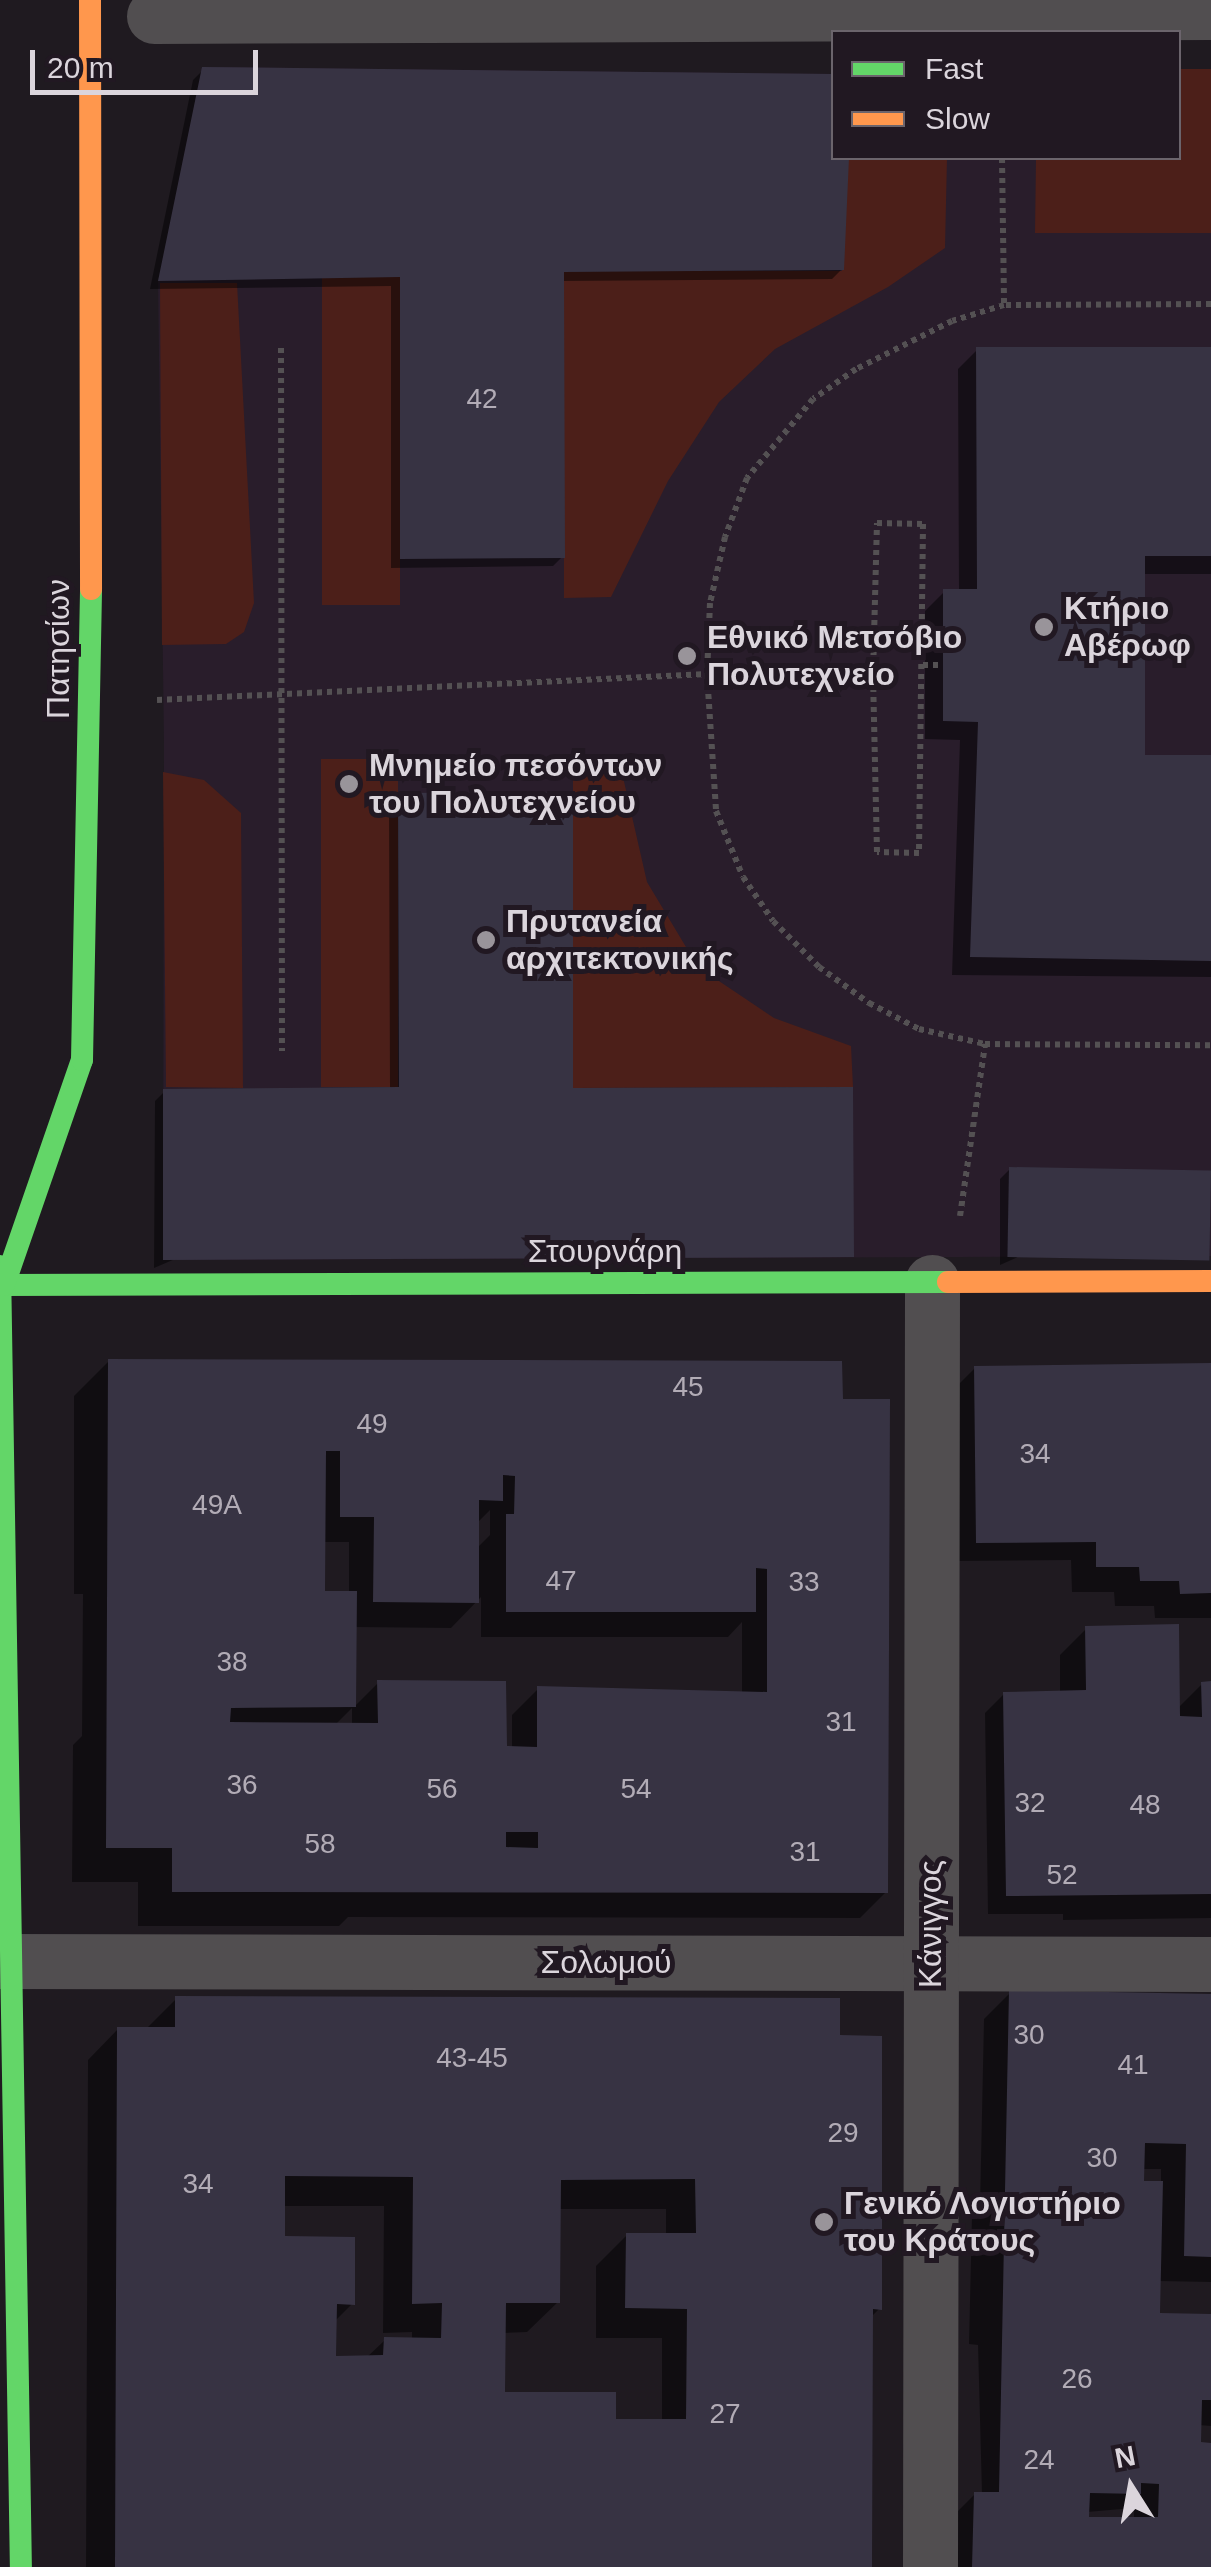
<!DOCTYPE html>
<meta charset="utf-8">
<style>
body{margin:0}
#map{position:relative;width:1211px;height:2567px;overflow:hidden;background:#1f1a20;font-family:Arial,sans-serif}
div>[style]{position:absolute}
.built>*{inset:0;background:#291d2b}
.green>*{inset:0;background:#4c1f19;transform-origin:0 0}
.shadow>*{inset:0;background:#0007}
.building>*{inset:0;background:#373343;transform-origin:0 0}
.path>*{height:6px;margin-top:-3px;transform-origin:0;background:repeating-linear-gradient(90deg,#545153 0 5px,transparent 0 10px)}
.street>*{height:55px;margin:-27.5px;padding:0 27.5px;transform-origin:27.5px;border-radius:27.5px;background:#514e50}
.fast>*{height:22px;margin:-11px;padding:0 11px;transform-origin:11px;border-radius:11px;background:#63d668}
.slow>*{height:22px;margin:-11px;padding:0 11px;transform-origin:11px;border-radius:11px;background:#ff974d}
.dots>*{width:28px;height:28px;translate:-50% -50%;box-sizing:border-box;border:5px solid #211822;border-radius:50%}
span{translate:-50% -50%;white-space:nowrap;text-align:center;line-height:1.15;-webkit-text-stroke:10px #211822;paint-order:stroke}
.number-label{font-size:28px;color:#b2acb6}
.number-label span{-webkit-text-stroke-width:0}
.poi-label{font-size:32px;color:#dbd5dc;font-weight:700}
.left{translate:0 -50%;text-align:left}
.street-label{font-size:32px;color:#dbd5dc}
.legend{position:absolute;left:831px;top:30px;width:350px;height:130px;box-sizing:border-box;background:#211822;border:2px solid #6b646c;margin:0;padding:12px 18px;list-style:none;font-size:30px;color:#dbd5dc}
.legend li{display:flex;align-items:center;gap:20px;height:50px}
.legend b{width:50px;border:2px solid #6b646c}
.north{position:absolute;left:1081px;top:2437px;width:100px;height:100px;-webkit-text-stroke:8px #211822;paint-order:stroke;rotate:349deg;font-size:28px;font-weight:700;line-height:40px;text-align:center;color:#dbd5dc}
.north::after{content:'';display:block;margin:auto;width:35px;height:45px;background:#dbd5dc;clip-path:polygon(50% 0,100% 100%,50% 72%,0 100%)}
.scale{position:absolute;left:30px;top:50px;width:228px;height:45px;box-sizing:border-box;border:5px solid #dbd5dc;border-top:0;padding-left:12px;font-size:30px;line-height:35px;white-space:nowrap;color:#dbd5dc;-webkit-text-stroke:8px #211822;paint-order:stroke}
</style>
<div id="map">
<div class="built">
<i style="clip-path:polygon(202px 67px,833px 74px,834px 158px,1178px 158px,1179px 69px,1211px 69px,1211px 1256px,163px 1260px,164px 745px,158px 281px)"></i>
</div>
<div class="green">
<i style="clip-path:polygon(1179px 69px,1211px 69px,1211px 233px,1035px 233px,1036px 158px,1178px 158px)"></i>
<i style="clip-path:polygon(848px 158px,947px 158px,945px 248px,888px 287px,775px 349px,719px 402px,668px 481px,611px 597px,564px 598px,564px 271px,842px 271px)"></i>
<i style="left:322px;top:277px;width:78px;height:328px"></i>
<i style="clip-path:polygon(160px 283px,237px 283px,254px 603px,244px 632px,226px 644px,162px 645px)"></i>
<i style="left:321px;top:759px;width:77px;height:328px"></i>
<i style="clip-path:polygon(573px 764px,620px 764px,647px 882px,698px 967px,774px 1018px,851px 1046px,853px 1087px,573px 1088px)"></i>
<i style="clip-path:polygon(163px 772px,204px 780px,241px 813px,243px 1088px,166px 1087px)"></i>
</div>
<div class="shadow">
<i style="clip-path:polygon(203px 70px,847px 158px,842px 269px,832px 279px,562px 281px,562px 557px,553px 566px,391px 568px,391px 286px,150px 289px,193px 80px)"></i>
<i style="clip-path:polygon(1211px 349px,1211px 574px,1143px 574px,1143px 757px,1211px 757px,1211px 977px,952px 975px,960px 740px,925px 739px,925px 611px,944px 592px,959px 592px,958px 369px,977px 350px)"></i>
<i style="clip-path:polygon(399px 795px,571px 1090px,154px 1268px,155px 1101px,164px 1092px,390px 1090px,389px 805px)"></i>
<i style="clip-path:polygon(1010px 1169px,1211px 1171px,1000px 1265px,1000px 1179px)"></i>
<i style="clip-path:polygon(evenodd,109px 1361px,840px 1402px,886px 1892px,860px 1918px,348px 1917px,339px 1926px,138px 1926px,138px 1882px,72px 1882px,73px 1745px,82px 1736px,83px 1594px,74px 1594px,74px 1396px,109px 1361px,490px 1510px,490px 1535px,477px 1548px,477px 1523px,490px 1510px,109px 1361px,322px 1542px,349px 1542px,349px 1593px,322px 1593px,322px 1542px,109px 1361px,481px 1597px,481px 1637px,728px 1637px,742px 1622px,742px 1694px,538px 1689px,512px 1715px,512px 1749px,378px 1683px,354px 1707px,354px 1627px,451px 1628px,481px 1597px,109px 1361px,352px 1708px,352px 1725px,335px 1725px,352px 1708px)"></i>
<i style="clip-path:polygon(1211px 1365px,1211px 1618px,1155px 1618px,1154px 1606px,1115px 1606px,1114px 1592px,1072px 1592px,1071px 1560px,958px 1561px,956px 1387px,975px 1368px)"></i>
<i style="clip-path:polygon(1086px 1629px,1178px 1708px,1202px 1684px,1211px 1684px,1211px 1918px,1063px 1920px,1063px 1914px,988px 1914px,985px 1713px,1004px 1694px,1060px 1693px,1060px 1655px)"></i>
<i style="clip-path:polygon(evenodd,1010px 1993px,1211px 1997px,1211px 2282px,1158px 2281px,1154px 2316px,1211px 2317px,1211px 2426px,1199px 2425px,1198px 2445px,1211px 2445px,1211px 2567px,955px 2567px,956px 2513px,975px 2494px,982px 2494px,978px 2345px,969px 2344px,972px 2215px,980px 2207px,984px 2019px,1010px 1993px,1142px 2169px,1161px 2169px,1161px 2183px,1141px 2183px,1142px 2169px,1010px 1993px,1122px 2509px,1134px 2509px,1134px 2520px,1087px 2519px,1087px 2512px,1122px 2509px)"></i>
<i style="clip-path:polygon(evenodd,176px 1999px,837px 2037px,879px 2309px,870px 2318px,869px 2567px,86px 2567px,88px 2060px,118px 2029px,146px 2029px,176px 1999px,283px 2206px,384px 2206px,383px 2333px,412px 2332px,412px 2340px,385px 2340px,366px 2358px,334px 2358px,334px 2322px,352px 2304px,282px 2239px,283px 2206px,176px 1999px,558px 2209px,666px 2209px,666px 2235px,627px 2235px,596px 2266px,596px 2338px,662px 2338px,662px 2422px,614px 2425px,503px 2394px,503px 2333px,527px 2332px,558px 2302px,558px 2209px)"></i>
</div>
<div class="building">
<i style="clip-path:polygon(202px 67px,834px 74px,834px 158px,849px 158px,844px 270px,564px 272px,565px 558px,400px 559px,400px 277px,158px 281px)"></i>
<i style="clip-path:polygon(976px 347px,1211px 347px,1211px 556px,1145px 556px,1145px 755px,1211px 755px,1211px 961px,970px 957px,978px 722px,943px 721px,943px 589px,977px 589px)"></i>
<i style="clip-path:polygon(573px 792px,573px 1088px,853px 1087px,854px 1257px,163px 1260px,163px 1089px,399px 1087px,398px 793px)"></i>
<i style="left:1009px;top:1167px;width:202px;height:90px;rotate:1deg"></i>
<i style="clip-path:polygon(evenodd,108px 1359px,842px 1361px,843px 1399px,890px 1399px,888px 1893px,172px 1892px,172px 1848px,106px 1848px,108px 1359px,326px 1451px,340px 1451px,340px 1517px,374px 1517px,373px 1602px,479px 1603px,479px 1500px,503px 1501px,503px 1475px,515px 1476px,514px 1514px,506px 1514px,506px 1612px,756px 1612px,756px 1568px,767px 1569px,767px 1692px,537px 1686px,537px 1747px,507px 1746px,506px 1681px,377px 1680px,378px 1723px,230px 1722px,231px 1708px,356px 1707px,357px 1591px,325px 1591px,326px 1451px,108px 1359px,506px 1832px,538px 1832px,538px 1848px,506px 1847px,506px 1832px)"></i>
<i style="clip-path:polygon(1211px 1363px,1211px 1593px,1180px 1594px,1179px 1581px,1140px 1581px,1139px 1567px,1096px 1567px,1096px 1542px,976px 1543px,974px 1366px)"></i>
<i style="clip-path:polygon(1179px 1624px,1180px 1716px,1202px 1717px,1201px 1682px,1211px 1681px,1211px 1894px,1006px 1896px,1003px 1692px,1086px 1690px,1085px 1626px)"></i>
<i style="clip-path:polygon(evenodd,1009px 1990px,1211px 1994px,1211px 2257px,1184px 2256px,1186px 2144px,1145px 2143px,1144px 2181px,1163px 2181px,1160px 2313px,1211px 2314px,1211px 2400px,1202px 2400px,1201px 2442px,1211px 2443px,1211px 2567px,972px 2567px,974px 2492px,999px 2492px,1009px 1990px,1141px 2483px,1159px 2484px,1158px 2517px,1089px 2517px,1090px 2493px,1141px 2494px,1141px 2483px)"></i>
<i style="clip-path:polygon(evenodd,175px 1996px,840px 1998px,840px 2035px,882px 2036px,882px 2310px,873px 2309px,872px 2567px,115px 2567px,117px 2027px,175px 2027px,175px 1996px,285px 2176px,413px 2177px,412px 2304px,442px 2303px,441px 2338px,384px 2337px,383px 2355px,336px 2356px,337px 2304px,355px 2305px,355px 2237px,285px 2236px,285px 2176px,175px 1996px,695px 2179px,696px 2233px,626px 2233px,625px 2308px,687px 2309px,686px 2419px,616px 2419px,616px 2392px,505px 2392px,506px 2303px,560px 2303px,561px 2180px,695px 2179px)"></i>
</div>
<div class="path">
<i style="left:1002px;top:158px;width:147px;rotate:89.2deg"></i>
<i style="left:1211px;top:304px;width:207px;rotate:179.7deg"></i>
<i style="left:1004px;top:305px;width:54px;rotate:162.9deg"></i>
<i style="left:952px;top:321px;width:107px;rotate:153.4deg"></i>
<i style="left:856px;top:369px;width:52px;rotate:145.1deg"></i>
<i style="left:813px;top:399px;width:103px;rotate:129.9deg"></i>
<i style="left:747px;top:478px;width:63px;rotate:110.4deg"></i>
<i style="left:725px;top:537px;width:68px;rotate:102.8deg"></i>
<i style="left:710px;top:603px;width:71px;rotate:92.4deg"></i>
<i style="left:707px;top:674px;width:137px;rotate:86.2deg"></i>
<i style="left:716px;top:811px;width:71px;rotate:67.8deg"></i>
<i style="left:743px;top:877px;width:53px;rotate:55.7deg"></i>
<i style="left:773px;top:921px;width:65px;rotate:45deg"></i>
<i style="left:819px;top:967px;width:62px;rotate:35.8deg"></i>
<i style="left:869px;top:1003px;width:56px;rotate:27.5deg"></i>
<i style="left:919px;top:1029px;width:68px;rotate:12.8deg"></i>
<i style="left:985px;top:1044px;width:226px;rotate:0.3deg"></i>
<i style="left:281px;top:348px;width:703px;rotate:89.92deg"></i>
<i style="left:877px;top:523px;width:46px;rotate:1.2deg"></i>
<i style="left:923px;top:524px;width:329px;rotate:90.7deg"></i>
<i style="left:919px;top:853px;width:42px;rotate:-178.6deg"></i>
<i style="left:877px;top:852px;width:177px;rotate:-91.3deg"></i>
<i style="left:873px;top:675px;width:152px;rotate:-88.5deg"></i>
<i style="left:923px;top:665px;width:20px"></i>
<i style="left:157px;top:700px;width:551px;rotate:-2.71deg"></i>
<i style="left:707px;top:674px;width:191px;rotate:0.3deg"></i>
<i style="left:960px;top:1216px;width:174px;rotate:-81.7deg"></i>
</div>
<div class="street">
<i style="left:154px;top:16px;width:1057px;rotate:-0.22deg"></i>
<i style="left:0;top:1961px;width:1211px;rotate:0.14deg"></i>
<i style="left:930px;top:2567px;width:1285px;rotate:-89.91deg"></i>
</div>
<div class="fast">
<i style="left:0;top:1266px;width:1301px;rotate:89.08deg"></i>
<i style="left:0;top:1285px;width:948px;rotate:-0.18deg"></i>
<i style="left:4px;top:1285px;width:238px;rotate:-70.9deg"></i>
<i style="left:82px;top:1060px;width:471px;rotate:-88.9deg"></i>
</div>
<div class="slow">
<i style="left:90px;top:0;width:589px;rotate:89.9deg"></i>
<i style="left:948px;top:1282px;width:263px;rotate:-0.2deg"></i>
</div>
<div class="dots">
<i style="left:1044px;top:627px;background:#99949a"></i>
<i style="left:687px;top:656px;background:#99949a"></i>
<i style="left:349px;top:784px;background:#99949a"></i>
<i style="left:486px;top:940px;background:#99949a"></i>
<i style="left:824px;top:2222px;background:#99949a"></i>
</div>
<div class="number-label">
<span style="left:482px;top:399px">42</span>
<span style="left:688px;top:1387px">45</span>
<span style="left:372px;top:1424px">49</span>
<span style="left:1035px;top:1454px">34</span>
<span style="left:217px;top:1505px">49A</span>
<span style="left:561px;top:1581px">47</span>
<span style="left:804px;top:1582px">33</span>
<span style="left:232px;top:1662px">38</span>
<span style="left:841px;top:1722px">31</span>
<span style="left:242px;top:1785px">36</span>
<span style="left:442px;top:1789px">56</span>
<span style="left:636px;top:1789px">54</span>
<span style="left:1030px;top:1803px">32</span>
<span style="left:1145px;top:1805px">48</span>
<span style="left:320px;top:1844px">58</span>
<span style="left:805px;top:1852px">31</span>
<span style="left:1062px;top:1875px">52</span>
<span style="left:1029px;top:2035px">30</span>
<span style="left:472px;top:2058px">43-45</span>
<span style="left:1133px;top:2065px">41</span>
<span style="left:843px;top:2133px">29</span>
<span style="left:1102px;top:2158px">30</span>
<span style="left:198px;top:2184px">34</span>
<span style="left:1077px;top:2379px">26</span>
<span style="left:725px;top:2414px">27</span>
<span style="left:1039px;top:2460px">24</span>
</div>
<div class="poi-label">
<span class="left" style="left:1064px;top:627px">Κτήριο<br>Αβέρωφ</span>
<span class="left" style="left:707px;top:656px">Εθνικό Μετσόβιο<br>Πολυτεχνείο</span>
<span class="left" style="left:369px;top:784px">Μνημείο πεσόντων<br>του Πολυτεχνείου</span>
<span class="left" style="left:506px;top:940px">Πρυτανεία<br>αρχιτεκτονικής</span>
<span class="left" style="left:844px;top:2222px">Γενικό Λογιστήριο<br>του Κράτους</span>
</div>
<div class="street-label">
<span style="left:58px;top:649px;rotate:-90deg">Πατησίων</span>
<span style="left:605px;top:1251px">Στουρνάρη</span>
<span style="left:930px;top:1924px;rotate:-90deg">Κάνιγγος</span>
<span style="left:606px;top:1962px">Σολωμού</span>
</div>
<ul class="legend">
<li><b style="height:12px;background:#63d668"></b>Fast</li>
<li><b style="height:12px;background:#ff974d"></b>Slow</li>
</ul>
<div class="north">N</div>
<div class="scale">20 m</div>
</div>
